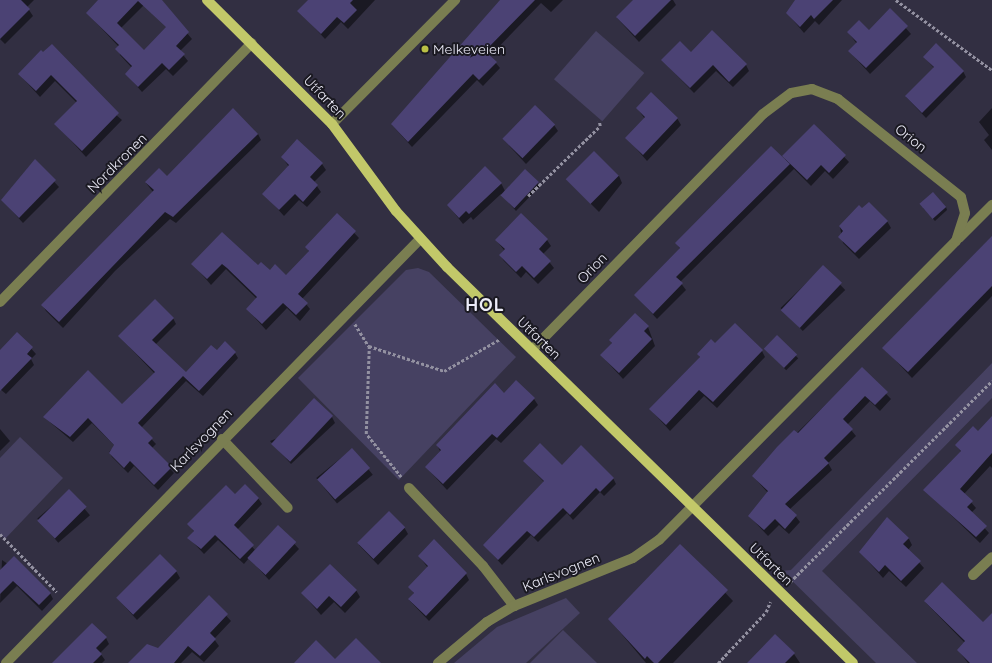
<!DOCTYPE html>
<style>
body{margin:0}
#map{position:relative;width:992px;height:663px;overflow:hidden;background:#322f42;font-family:Quicksand,sans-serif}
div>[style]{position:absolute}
.green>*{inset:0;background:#464162;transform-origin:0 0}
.shadow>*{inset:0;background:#0007;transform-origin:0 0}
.building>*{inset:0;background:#4b4274;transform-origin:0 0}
.path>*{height:2.5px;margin-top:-1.25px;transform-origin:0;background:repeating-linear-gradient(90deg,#9391a1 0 3px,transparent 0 5px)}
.minor>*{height:10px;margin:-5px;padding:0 5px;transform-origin:5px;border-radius:5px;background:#7a7e51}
.major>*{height:10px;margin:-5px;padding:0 5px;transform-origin:5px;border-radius:5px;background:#c2c869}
.dots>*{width:11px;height:11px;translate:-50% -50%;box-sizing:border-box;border:2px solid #1a1921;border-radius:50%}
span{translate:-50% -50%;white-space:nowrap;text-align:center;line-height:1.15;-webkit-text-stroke:4px #1a1921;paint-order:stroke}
.poi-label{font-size:14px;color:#edecf9}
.left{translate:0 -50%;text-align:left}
.street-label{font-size:14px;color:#edecf9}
.district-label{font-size:18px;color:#edecf9;font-weight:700;letter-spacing:1px}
</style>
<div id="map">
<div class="green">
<i style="left:596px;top:31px;width:64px;height:64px;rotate:41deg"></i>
<i style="clip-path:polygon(418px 268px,429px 272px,516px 357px,399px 480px,298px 378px,406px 270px)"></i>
<i style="clip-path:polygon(992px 363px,992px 398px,822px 571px,917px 663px,876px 663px,782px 571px,791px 570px)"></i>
<i style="clip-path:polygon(20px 437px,63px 478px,5px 539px,0 534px,0 458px)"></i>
<i style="clip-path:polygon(566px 598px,580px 613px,526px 663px,454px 663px,497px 627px)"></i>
<i style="clip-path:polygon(563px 630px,597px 663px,530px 663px)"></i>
</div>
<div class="shadow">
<i style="clip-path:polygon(0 0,34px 0,27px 7px,33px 16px,5px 44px,0 39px)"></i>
<i style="clip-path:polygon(100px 0,149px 0,121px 28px,144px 51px,175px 19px,192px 39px,180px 51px,188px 61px,173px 76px,166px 69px,142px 92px,126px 74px,132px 68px,120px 55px,119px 47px,87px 13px)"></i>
<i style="clip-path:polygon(309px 0,375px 0,348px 29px,341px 22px,325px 39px,299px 11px)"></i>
<i style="clip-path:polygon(502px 0,563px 0,551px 12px,541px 3px,490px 56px,500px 68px,483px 86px,477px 80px,412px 147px,392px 125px)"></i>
<i style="clip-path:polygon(635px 0,673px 0,676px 5px,639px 42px,617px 18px)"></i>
<i style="clip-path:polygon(799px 0,842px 0,819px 25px,815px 21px,804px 33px,787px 13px)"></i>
<i style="clip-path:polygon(890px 10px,911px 34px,870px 74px,849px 51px,857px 44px,848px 32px,869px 31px)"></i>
<i style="clip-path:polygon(41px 51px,122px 120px,86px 157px,56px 124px,77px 103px,55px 81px,40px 97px,19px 74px)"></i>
<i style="clip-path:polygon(691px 54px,746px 65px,749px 71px,733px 87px,716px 71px,694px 93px,662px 60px)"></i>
<i style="clip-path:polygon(924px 57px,963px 71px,966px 77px,926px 118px,906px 97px,934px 68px)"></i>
<i style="clip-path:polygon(637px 108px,677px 118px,681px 125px,647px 161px,627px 138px,645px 119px)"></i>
<i style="clip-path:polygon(992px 108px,992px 150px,984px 140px,989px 135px,979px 122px)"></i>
<i style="clip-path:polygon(554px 125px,558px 131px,526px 164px,503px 139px)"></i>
<i style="clip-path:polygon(814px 125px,849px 162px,833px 179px,825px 171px,811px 186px,794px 169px,680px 282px,686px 290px,657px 319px,635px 295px,680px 249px,676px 243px,786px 161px,784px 156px)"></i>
<i style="clip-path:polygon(258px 134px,261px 140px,176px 223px,170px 219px,115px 271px,63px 328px,46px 311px,43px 306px,153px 192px,146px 183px,167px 178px)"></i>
<i style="clip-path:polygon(282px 157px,322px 164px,326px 170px,314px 182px,321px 192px,307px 207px,299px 200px,284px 216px,264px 194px,289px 167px)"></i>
<i style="clip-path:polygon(35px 161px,59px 187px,23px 223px,2px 200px)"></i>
<i style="clip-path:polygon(525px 170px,540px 186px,516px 211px,501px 194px,473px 220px,471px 217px,463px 224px,448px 205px,501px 183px,505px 191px)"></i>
<i style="clip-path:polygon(619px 176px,622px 183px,599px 212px,567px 180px)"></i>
<i style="clip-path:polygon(946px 207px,947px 210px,935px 221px,923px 208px)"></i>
<i style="clip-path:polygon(862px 210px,887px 221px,891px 228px,859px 259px,843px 243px,840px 227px)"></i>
<i style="clip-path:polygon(337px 215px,359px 238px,302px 299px,310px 309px,300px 321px,287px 308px,266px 330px,247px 309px,257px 299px,231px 274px,226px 269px,211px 285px,193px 264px,222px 233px,258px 267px,286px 277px,309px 252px,307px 247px)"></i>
<i style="clip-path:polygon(992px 237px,992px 296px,912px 378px,884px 348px)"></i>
<i style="clip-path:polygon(496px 240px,547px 240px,551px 246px,543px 254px,554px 268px,538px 284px,526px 272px,521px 278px,504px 261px,500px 255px,504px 250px)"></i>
<i style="left:823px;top:267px;width:32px;height:59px;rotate:46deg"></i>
<i style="clip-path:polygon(635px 314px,648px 327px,655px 346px,623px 379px,601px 355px,612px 344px,610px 340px)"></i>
<i style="clip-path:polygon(173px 318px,176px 324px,155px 345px,186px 374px,217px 351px,235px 353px,238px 358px,203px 396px,186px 381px,141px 428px,156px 444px,152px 448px,174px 473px,158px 490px,134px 466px,128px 473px,112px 457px,109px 452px,115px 446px,92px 423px,73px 442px,44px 417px,122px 405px,155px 374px,119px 336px)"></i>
<i style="clip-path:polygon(17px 333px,36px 354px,31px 359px,34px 365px,6px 394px,0 389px,0 351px)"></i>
<i style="left:777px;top:337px;width:30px;height:17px;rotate:45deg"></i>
<i style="clip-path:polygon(715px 345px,762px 351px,765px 357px,717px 408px,704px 396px,670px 431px,651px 410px,700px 358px,698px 354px)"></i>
<i style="clip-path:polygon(862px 369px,891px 399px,880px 411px,870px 401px,847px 425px,856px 436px,828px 463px,832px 470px,790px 509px,800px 522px,789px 534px,779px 525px,768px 536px,749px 516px,768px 493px,753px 476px)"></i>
<i style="clip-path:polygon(504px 394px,534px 399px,538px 405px,501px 443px,496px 439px,447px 490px,426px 467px,440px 451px,437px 445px)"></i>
<i style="clip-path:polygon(332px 417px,335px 423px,291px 464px,270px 441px)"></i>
<i style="clip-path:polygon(0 429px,10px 441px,0 451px)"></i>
<i style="clip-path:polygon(992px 429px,992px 468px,990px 466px,964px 494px,976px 508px,971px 513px,989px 533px,980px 543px,925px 490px,961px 452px,956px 445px)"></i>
<i style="left:352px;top:449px;width:33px;height:46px;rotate:51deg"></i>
<i style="clip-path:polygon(524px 461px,613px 478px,616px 484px,604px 496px,600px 492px,573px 520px,567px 513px,538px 542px,531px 535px,502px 565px,484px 545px,544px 482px)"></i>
<i style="left:69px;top:491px;width:32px;height:42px;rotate:49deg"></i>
<i style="clip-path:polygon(235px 495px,258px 498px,262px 504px,237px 530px,255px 550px,278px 526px,299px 549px,269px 580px,249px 558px,244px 564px,218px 540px,204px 554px,189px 538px,194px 532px,189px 524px)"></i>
<i style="clip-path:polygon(887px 518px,909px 539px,912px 545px,908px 550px,924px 568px,906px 587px,889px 571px,883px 578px,860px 552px)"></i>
<i style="clip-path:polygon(404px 527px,408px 534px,378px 565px,359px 545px)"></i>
<i style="clip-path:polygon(680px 545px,733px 601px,673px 663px,646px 663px,609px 619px)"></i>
<i style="clip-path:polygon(419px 556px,466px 574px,469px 580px,429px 621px,409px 600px,414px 594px,410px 587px,428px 568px)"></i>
<i style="clip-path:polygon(2px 560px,50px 593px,53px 599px,42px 611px,17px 586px,0 603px)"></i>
<i style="clip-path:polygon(176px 571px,180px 578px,137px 620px,117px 598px)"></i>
<i style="clip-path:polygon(356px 590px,360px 597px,345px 613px,334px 602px,321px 615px,302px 593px)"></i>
<i style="clip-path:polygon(209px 597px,231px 621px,214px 639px,219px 646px,204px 662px,192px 652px,181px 663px,136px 663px,158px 649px)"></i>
<i style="clip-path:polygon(925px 602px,983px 624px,992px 621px,992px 663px,968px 663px,958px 650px,965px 643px)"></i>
<i style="clip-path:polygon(106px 638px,109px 644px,100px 653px,105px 660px,102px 663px,53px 663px)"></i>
<i style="clip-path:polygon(794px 654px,800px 663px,747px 663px)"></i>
</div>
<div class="building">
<i style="clip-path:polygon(0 0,21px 0,30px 9px,0 39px)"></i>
<i style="clip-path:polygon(evenodd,98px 0,162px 0,189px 32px,176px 46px,185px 54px,169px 70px,162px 63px,138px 87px,125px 74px,132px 66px,115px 49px,119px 45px,86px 13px,98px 0,138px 1px,166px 27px,144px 50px,117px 23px,138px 1px)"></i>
<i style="clip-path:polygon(308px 0,353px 0,350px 3px,357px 10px,344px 23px,337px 17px,321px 34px,297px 11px)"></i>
<i style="clip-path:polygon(500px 0,535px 0,485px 51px,497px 62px,479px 80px,473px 74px,408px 142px,391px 124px)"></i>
<i style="clip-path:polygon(633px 0,671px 0,635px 36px,616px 17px)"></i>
<i style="clip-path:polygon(795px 0,833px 0,814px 19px,811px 15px,800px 27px,786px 13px)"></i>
<i style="clip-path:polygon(890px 8px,908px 26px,866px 68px,848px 51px,857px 42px,847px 32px,859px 20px,869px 30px)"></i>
<i style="clip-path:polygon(712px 30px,747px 64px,729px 82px,713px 65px,690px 88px,661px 60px,680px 41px,691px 52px)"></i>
<i style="clip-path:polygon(936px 43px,964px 71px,922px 113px,905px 96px,934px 67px,923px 57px)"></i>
<i style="clip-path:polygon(52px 44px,119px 113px,82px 151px,54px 124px,77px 101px,51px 75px,36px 91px,18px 74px,41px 50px,43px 52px)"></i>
<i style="clip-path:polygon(651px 92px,678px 118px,643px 155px,625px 138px,645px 117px,636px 108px)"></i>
<i style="left:535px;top:105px;width:28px;height:47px;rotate:44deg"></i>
<i style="clip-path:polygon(233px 108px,258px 134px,173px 217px,165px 212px,59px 322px,41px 305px,154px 190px,145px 182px,159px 168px,167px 176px)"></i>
<i style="clip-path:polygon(814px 124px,846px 155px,829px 173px,821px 165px,807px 180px,782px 156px)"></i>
<i style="clip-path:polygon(297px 139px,323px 163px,310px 177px,318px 185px,303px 202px,295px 194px,279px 210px,262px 194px,289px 165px,281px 157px)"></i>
<i style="clip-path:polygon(771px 146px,790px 164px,676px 277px,683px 283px,653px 314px,634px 295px,680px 248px,675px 243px)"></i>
<i style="left:594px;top:151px;width:35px;height:40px;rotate:45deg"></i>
<i style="clip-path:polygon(35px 159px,56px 180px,19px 218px,1px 200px)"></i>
<i style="clip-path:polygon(485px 166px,502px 183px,469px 214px,466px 211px,459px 218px,447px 205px)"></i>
<i style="left:525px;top:169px;width:19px;height:36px;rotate:43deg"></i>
<i style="left:933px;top:192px;width:20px;height:18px;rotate:49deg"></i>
<i style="clip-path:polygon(869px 202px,888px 221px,855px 253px,838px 237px,843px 231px,839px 226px,859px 205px,862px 208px)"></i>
<i style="clip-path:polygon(337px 213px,356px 231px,298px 294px,308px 303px,296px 315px,283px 303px,262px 324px,246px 309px,257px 297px,227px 268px,222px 264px,207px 279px,191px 264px,222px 232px,258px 265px,261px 262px,270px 270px,275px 264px,286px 275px,309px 251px,305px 247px)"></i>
<i style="clip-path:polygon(521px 213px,548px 239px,539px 249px,551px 261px,534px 278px,522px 266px,516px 272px,499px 255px,505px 249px,495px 240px)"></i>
<i style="clip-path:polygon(992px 236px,992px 286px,908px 372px,882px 348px)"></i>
<i style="left:823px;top:265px;width:26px;height:62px;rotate:43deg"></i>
<i style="clip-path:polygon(155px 299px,174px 318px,152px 340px,186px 372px,211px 345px,217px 350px,225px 341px,236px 352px,199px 391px,183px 376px,138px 423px,153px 438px,148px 443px,172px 467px,154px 485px,130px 461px,124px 468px,109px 453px,114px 445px,88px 418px,70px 437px,43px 417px,88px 370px,122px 404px,155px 372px,118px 336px)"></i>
<i style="clip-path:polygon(635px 313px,649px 326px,644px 331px,652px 339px,619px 373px,600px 355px,612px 343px,609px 340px)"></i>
<i style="clip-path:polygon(735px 323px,763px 350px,713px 402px,699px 390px,666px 425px,649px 409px,700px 357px,697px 354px,711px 339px,715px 343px)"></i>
<i style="clip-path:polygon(17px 332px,33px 347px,27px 354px,32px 358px,0 391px,0 350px)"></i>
<i style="left:777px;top:335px;width:28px;height:19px;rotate:44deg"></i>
<i style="clip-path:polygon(862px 367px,888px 392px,875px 405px,865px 396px,843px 419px,853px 429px,824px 458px,829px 463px,785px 504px,797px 515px,785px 529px,775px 519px,764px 530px,748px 516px,768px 491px,752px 476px,777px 447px,794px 430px,798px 433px)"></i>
<i style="clip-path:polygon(516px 380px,535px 398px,497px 438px,492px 434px,443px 484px,425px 467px,441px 450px,436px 445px,495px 383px,504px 393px)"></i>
<i style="left:314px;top:398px;width:26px;height:63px;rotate:43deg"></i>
<i style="clip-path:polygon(992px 416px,992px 453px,960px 489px,973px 501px,967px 507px,987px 526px,976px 537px,923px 490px,961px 451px,955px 445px,973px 426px,978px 431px)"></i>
<i style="clip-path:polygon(540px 443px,562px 465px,581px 445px,614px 478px,600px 492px,596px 488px,570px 515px,563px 508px,534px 537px,527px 531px,498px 560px,483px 545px,544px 481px,523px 461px)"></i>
<i style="left:352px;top:448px;width:27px;height:47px;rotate:48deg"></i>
<i style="clip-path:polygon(245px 484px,259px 498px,234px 525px,254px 545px,240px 559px,215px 535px,201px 549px,187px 538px,194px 531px,187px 524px,226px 485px,235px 494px)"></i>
<i style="left:69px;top:489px;width:25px;height:45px;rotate:45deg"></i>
<i style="left:389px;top:511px;width:23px;height:45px;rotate:45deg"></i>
<i style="clip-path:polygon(887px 517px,909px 538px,903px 544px,921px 561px,901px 581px,885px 565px,879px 572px,859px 552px)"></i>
<i style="left:278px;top:525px;width:25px;height:45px;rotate:43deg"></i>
<i style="clip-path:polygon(434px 539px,467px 573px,426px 616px,408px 599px,414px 593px,408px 587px,428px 566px,418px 556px)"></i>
<i style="clip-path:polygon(680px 544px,728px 590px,658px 663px,654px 663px,647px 656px,645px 659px,608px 619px)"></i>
<i style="left:160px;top:554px;width:24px;height:62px;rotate:45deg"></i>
<i style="clip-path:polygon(14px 556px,51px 593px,39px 605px,13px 581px,0 594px,0 570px)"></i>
<i style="clip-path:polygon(330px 564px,357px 590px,341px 607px,329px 596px,317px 609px,301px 593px)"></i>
<i style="clip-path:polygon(942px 582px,983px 622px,992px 613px,992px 663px,970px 663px,957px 650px,965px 641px,924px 601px)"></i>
<i style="clip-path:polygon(209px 595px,228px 614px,210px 633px,216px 639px,200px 656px,188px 646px,174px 663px,128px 663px,147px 644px,158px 648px)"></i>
<i style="clip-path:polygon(92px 623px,107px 637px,96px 648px,102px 654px,93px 663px,52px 663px)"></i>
<i style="clip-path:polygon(775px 634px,795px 653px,785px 663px,747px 663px)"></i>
<i style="clip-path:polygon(356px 638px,381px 663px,294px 663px,316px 640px,335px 659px)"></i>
</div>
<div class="path">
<i style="left:896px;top:0;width:119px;rotate:36.1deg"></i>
<i style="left:528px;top:196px;width:100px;rotate:-44.2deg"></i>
<i style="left:600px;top:126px;width:5px;rotate:-101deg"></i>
<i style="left:355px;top:324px;width:26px;rotate:58deg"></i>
<i style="left:401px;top:477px;width:55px;rotate:-129.1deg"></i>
<i style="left:366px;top:434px;width:88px;rotate:-88deg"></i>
<i style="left:369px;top:346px;width:79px;rotate:18.4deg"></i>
<i style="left:444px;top:371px;width:64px;rotate:-29.7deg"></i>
<i style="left:0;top:534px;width:81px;rotate:45.5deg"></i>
<i style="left:790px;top:582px;width:285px;rotate:-44.9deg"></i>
<i style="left:718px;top:663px;width:70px;rotate:-46.7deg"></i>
<i style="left:766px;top:612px;width:11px;rotate:-68deg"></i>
</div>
<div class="minor">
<i style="left:332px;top:124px;width:175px;rotate:-45.2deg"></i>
<i style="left:959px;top:238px;width:47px;rotate:-45deg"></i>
<i style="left:0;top:302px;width:361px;rotate:-45.8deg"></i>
<i style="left:222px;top:439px;width:95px;rotate:46.3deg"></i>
<i style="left:409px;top:488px;width:108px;rotate:46.5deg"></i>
<i style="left:483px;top:566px;width:51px;rotate:52.2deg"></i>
<i style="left:973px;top:575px;width:26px;rotate:-43deg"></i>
<i style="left:6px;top:663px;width:593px;rotate:-45.68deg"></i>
<i style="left:438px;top:663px;width:64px;rotate:-39.9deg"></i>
<i style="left:487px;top:622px;width:31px;rotate:-31deg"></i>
<i style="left:514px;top:606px;width:128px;rotate:-22deg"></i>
<i style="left:633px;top:558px;width:32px;rotate:-35deg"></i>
<i style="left:659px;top:540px;width:421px;rotate:-45.2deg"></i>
<i style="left:956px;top:241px;width:29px;rotate:-72deg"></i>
<i style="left:965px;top:213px;width:16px;rotate:-104deg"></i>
<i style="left:961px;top:197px;width:157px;rotate:-141.5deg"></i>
<i style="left:838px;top:99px;width:28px;rotate:-159deg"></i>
<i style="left:812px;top:89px;width:21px;rotate:169deg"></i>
<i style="left:791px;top:93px;width:35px;rotate:143deg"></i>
<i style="left:763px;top:114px;width:330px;rotate:134.4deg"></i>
</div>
<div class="major">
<i style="left:207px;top:0;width:176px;rotate:44.8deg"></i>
<i style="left:332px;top:124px;width:108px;rotate:53.7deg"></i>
<i style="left:396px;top:211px;width:76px;rotate:47.7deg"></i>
<i style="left:447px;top:267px;width:567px;rotate:44.29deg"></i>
</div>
<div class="dots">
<i style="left:425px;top:49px;background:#bac045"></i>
</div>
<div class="poi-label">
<span class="left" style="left:433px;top:49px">Melkeveien</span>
</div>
<div class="street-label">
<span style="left:325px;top:97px;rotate:46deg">Utfarten</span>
<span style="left:911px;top:138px;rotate:38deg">Orion</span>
<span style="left:117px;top:163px;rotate:-45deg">Nordkronen</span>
<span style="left:592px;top:268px;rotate:-46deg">Orion</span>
<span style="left:539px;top:338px;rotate:44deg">Utfarten</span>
<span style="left:201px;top:440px;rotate:-46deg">Karlsvognen</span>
<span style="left:771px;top:564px;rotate:44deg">Utfarten</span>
<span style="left:561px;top:572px;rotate:-22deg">Karlsvognen</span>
</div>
<div class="district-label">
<span style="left:485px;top:305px">HOL</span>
</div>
</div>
